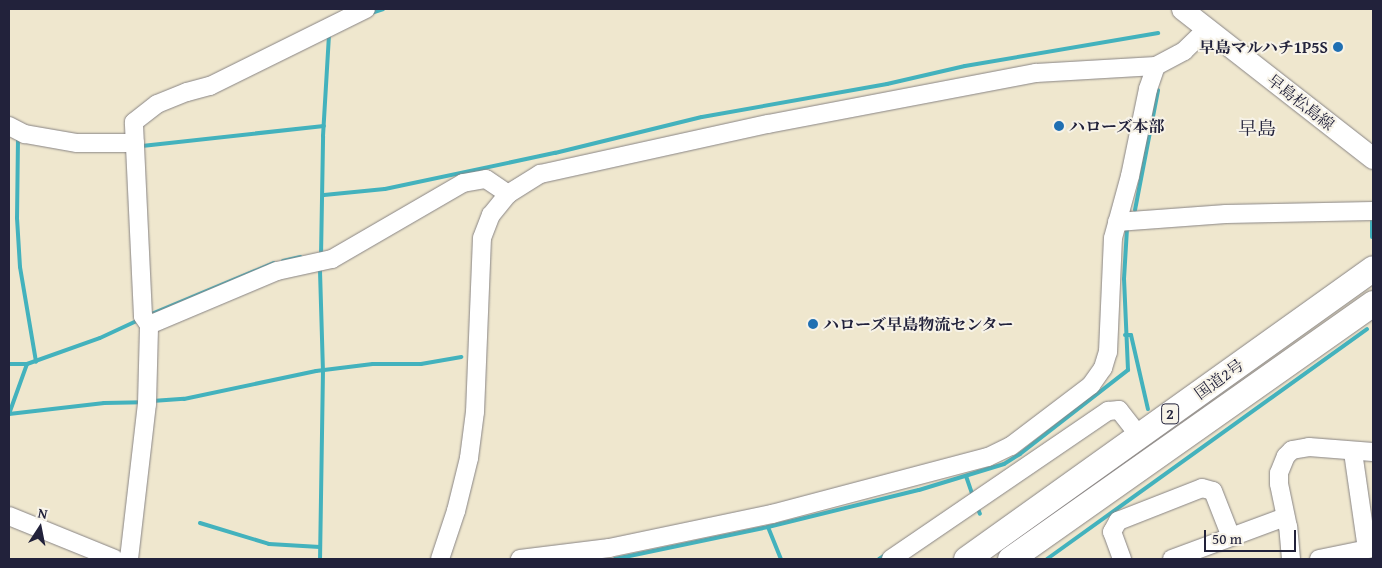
<!DOCTYPE html>
<meta charset="utf-8">
<style>
body{margin:0}
#map{position:relative;width:1382px;height:568px;overflow:hidden;background:#efe7ce;font-family:"Gentium Book Plus","Noto Serif JP",serif}
div>[style]{position:absolute}
.stream>*{height:4px;margin:-2px;padding:0 2px;transform-origin:2px;border-radius:2px;background:#43b2bd}
.roads{filter:drop-shadow(0 0 1px #888484) drop-shadow(0 0 1px #888484)}
.minor>*{height:18px;margin:-9px;padding:0 9px;transform-origin:9px;border-radius:9px;background:#fff}
.major>*{height:21px;margin:-10.5px;padding:0 10.5px;transform-origin:10.5px;border-radius:10.5px;background:#fff}
.highway>*{height:25px;margin:-12.5px;padding:0 12.5px;transform-origin:12.5px;border-radius:12.5px;background:#fff}
.dots>*{width:14px;height:14px;translate:-50% -50%;box-sizing:border-box;border:2px solid #f7f3e8;border-radius:50%}
span{translate:-50% -50%;white-space:nowrap;text-align:center;line-height:1.15;-webkit-text-stroke:4px #f7f3e8;paint-order:stroke}
.shield-label span{padding:1px 4px;background:#f7f3e8;border:1px solid;border-radius:4px;-webkit-text-stroke-width:0}
.shield-label{font-size:15px;color:#22223b;font-weight:700}
.poi-label{font-size:16px;color:#22223b;font-weight:700}
.right{translate:-100% -50%;text-align:right}
.left{translate:0 -50%;text-align:left}
.street-label{font-size:16px;color:#22223b}
.quarter-label{font-size:19px;color:#22223b}
.frame{position:absolute;inset:0;border:10px solid #22223b;pointer-events:none}
.north{position:absolute;left:15px;top:503px;width:50px;height:50px;-webkit-text-stroke:4px #f7f3e8;paint-order:stroke;rotate:11deg;font-size:14px;font-weight:700;line-height:20px;text-align:center;color:#22223b}
.north::after{content:'';display:block;margin:auto;width:18px;height:22px;background:#22223b;clip-path:polygon(50% 0,100% 100%,50% 72%,0 100%)}
.scale{position:absolute;left:1204px;top:530px;width:92px;height:22px;box-sizing:border-box;border:2px solid #22223b;border-top:0;padding-left:6px;font-size:15px;line-height:18px;white-space:nowrap;color:#22223b;-webkit-text-stroke:4px #f7f3e8;paint-order:stroke}
</style>
<div id="map">
<div class="stream">
<i style="left:371px;top:13px;width:13px;rotate:-18deg"></i>
<i style="left:18px;top:138px;width:80px;rotate:90.7deg"></i>
<i style="left:17px;top:218px;width:49px;rotate:86.5deg"></i>
<i style="left:20px;top:267px;width:96px;rotate:80.4deg"></i>
<i style="left:142px;top:146px;width:183px;rotate:-6.3deg"></i>
<i style="left:324px;top:195px;width:61px;rotate:-5.6deg"></i>
<i style="left:385px;top:189px;width:174px;rotate:-12deg"></i>
<i style="left:555px;top:153px;width:151px;rotate:-13.8deg"></i>
<i style="left:702px;top:117px;width:188px;rotate:-10.1deg"></i>
<i style="left:887px;top:84px;width:80px;rotate:-13deg"></i>
<i style="left:965px;top:66px;width:196px;rotate:-9.7deg"></i>
<i style="left:1135px;top:210px;width:122px;rotate:-79.1deg"></i>
<i style="left:1372px;top:216px;width:21px;rotate:90deg"></i>
<i style="left:321px;top:256px;width:120px;rotate:-89deg"></i>
<i style="left:323px;top:136px;width:102px;rotate:-86.6deg"></i>
<i style="left:283px;top:261px;width:18px;rotate:-13deg"></i>
<i style="left:320px;top:271px;width:99px;rotate:88.3deg"></i>
<i style="left:323px;top:370px;width:189px;rotate:90.9deg"></i>
<i style="left:149px;top:315px;width:135px;rotate:-22.6deg"></i>
<i style="left:1125px;top:335px;width:6px"></i>
<i style="left:1131px;top:335px;width:76px;rotate:77.1deg"></i>
<i style="left:9px;top:364px;width:18px"></i>
<i style="left:152px;top:401px;width:32px;rotate:-4deg"></i>
<i style="left:184px;top:399px;width:135px;rotate:-12deg"></i>
<i style="left:316px;top:371px;width:57px;rotate:-7deg"></i>
<i style="left:373px;top:364px;width:48px"></i>
<i style="left:421px;top:364px;width:41px;rotate:-9.9deg"></i>
<i style="left:9px;top:414px;width:96px;rotate:-6.6deg"></i>
<i style="left:104px;top:403px;width:39px;rotate:-1deg"></i>
<i style="left:9px;top:414px;width:53px;rotate:-70.2deg"></i>
<i style="left:27px;top:364px;width:77px;rotate:-19.6deg"></i>
<i style="left:100px;top:338px;width:45px;rotate:-24.9deg"></i>
<i style="left:966px;top:476px;width:21px;rotate:71deg"></i>
<i style="left:978px;top:509px;width:5px;rotate:68deg"></i>
<i style="left:200px;top:523px;width:72px;rotate:16.9deg"></i>
<i style="left:269px;top:544px;width:51px;rotate:3.4deg"></i>
<i style="left:768px;top:527px;width:35px;rotate:68deg"></i>
<i style="left:615px;top:559px;width:156px;rotate:-11.8deg"></i>
<i style="left:768px;top:527px;width:155px;rotate:-13.8deg"></i>
<i style="left:919px;top:490px;width:89px;rotate:-17deg"></i>
<i style="left:1004px;top:464px;width:19px;rotate:-32deg"></i>
<i style="left:1020px;top:454px;width:137px;rotate:-37.9deg"></i>
<i style="left:1128px;top:370px;width:91px;rotate:-92.5deg"></i>
<i style="left:1124px;top:279px;width:51px;rotate:-86.6deg"></i>
<i style="left:879px;top:559px;width:9px;rotate:-32deg"></i>
<i style="left:1047px;top:559px;width:394px;rotate:-35.7deg"></i>
</div>
<div class="roads">
<div class="minor">
<i style="left:9px;top:126px;width:18px;rotate:27deg"></i>
<i style="left:25px;top:134px;width:53px;rotate:9.8deg"></i>
<i style="left:77px;top:143px;width:58px"></i>
<i style="left:1117px;top:222px;width:109px;rotate:-4.2deg"></i>
<i style="left:1226px;top:214px;width:147px;rotate:-1.2deg"></i>
<i style="left:149px;top:325px;width:139px;rotate:-22.9deg"></i>
<i style="left:277px;top:271px;width:56px;rotate:-12.3deg"></i>
<i style="left:332px;top:259px;width:151px;rotate:-30.1deg"></i>
<i style="left:463px;top:183px;width:23px;rotate:-10deg"></i>
<i style="left:486px;top:179px;width:27px;rotate:34deg"></i>
<i style="left:508px;top:194px;width:38px;rotate:-32deg"></i>
<i style="left:540px;top:174px;width:233px;rotate:-12.4deg"></i>
<i style="left:768px;top:124px;width:273px;rotate:-10.8deg"></i>
<i style="left:1036px;top:73px;width:120px;rotate:-3.3deg"></i>
<i style="left:1156px;top:66px;width:32px;rotate:-28deg"></i>
<i style="left:1184px;top:51px;width:33px;rotate:-44deg"></i>
<i style="left:1353px;top:452px;width:98px;rotate:81.8deg"></i>
<i style="left:9px;top:516px;width:114px;rotate:22.1deg"></i>
<i style="left:129px;top:559px;width:156px;rotate:-83.4deg"></i>
<i style="left:147px;top:404px;width:79px;rotate:-88.5deg"></i>
<i style="left:149px;top:325px;width:11px;rotate:-124deg"></i>
<i style="left:143px;top:316px;width:194px;rotate:-92.7deg"></i>
<i style="left:134px;top:122px;width:29px;rotate:-38deg"></i>
<i style="left:157px;top:104px;width:32px;rotate:-22deg"></i>
<i style="left:187px;top:92px;width:24px;rotate:-15deg"></i>
<i style="left:210px;top:86px;width:174px;rotate:-26.3deg"></i>
<i style="left:440px;top:559px;width:51px;rotate:-71.6deg"></i>
<i style="left:456px;top:511px;width:55px;rotate:-76.2deg"></i>
<i style="left:469px;top:458px;width:46px;rotate:-82.6deg"></i>
<i style="left:475px;top:412px;width:174px;rotate:-87.7deg"></i>
<i style="left:482px;top:238px;width:25px;rotate:-69deg"></i>
<i style="left:491px;top:215px;width:27px;rotate:-51deg"></i>
<i style="left:520px;top:559px;width:90px;rotate:-7deg"></i>
<i style="left:609px;top:548px;width:167px;rotate:-11.8deg"></i>
<i style="left:772px;top:514px;width:223px;rotate:-14.8deg"></i>
<i style="left:988px;top:457px;width:25px;rotate:-26deg"></i>
<i style="left:1011px;top:446px;width:101px;rotate:-37.3deg"></i>
<i style="left:1091px;top:385px;width:21px;rotate:-55deg"></i>
<i style="left:1103px;top:368px;width:17px;rotate:-73deg"></i>
<i style="left:1108px;top:352px;width:114px;rotate:-87.5deg"></i>
<i style="left:1113px;top:238px;width:64px;rotate:-74.7deg"></i>
<i style="left:1130px;top:176px;width:89px;rotate:-78.3deg"></i>
<i style="left:1148px;top:89px;width:24px;rotate:-71deg"></i>
<i style="left:891px;top:559px;width:263px;rotate:-34.3deg"></i>
<i style="left:1108px;top:411px;width:11px;rotate:-5deg"></i>
<i style="left:1119px;top:410px;width:33px;rotate:52deg"></i>
<i style="left:1122px;top:559px;width:29px;rotate:-110deg"></i>
<i style="left:1112px;top:532px;width:13px;rotate:-61deg"></i>
<i style="left:1118px;top:521px;width:90px;rotate:-21.4deg"></i>
<i style="left:1202px;top:488px;width:11px;rotate:15deg"></i>
<i style="left:1213px;top:491px;width:49px;rotate:68.6deg"></i>
<i style="left:1172px;top:559px;width:121px;rotate:-20.4deg"></i>
<i style="left:1291px;top:559px;width:32px;rotate:-95deg"></i>
<i style="left:1288px;top:527px;width:44px;rotate:-101.8deg"></i>
<i style="left:1279px;top:484px;width:11px;rotate:-90deg"></i>
<i style="left:1279px;top:473px;width:18px;rotate:-68deg"></i>
<i style="left:1286px;top:456px;width:8px;rotate:-45deg"></i>
<i style="left:1292px;top:450px;width:17px;rotate:-10deg"></i>
<i style="left:1309px;top:447px;width:64px;rotate:4.5deg"></i>
<i style="left:1319px;top:559px;width:55px;rotate:-11.5deg"></i>
</div>
<div class="major">
<i style="left:1182px;top:9px;width:242px;rotate:38deg"></i>
</div>
<div class="highway">
<i style="left:966px;top:559px;width:500px;rotate:-35.56deg"></i>
<i style="left:1010px;top:559px;width:444px;rotate:-35.2deg"></i>
</div>
</div>
<div class="dots">
<i style="left:1338px;top:47px;background:#1f6fb2"></i>
<i style="left:1059px;top:126px;background:#1f6fb2"></i>
<i style="left:813px;top:324px;background:#1f6fb2"></i>
</div>
<div class="shield-label">
<span style="left:1170px;top:414px">2</span>
</div>
<div class="poi-label">
<span class="right" style="left:1328px;top:47px">早島マルハチ1P5S</span>
<span class="left" style="left:1069px;top:126px">ハローズ本部</span>
<span class="left" style="left:823px;top:324px">ハローズ早島物流センター</span>
</div>
<div class="street-label">
<span style="left:1301px;top:102px;rotate:38deg">早島松島線</span>
<span style="left:1219px;top:379px;rotate:-36deg">国道2号</span>
</div>
<div class="quarter-label">
<span style="left:1257px;top:129px">早島</span>
</div>
<div class="frame"></div>
<div class="north">N</div>
<div class="scale">50 m</div>
</div>
